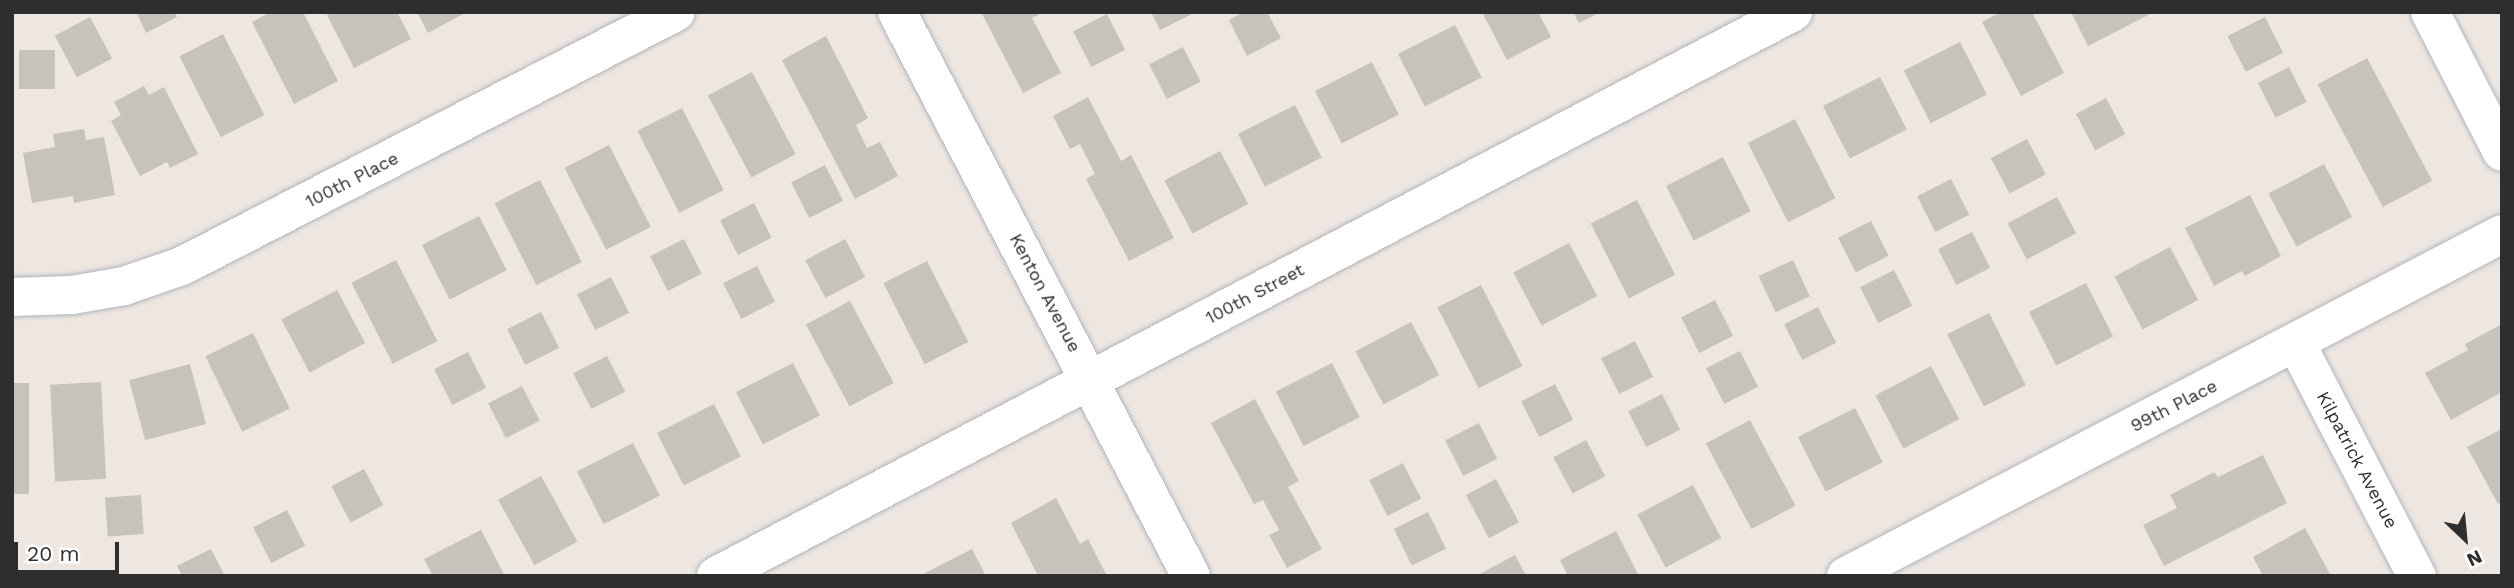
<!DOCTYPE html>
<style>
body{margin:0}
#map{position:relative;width:2514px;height:588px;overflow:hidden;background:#eee7e1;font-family:"Work Sans",sans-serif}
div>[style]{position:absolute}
.building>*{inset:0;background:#c7c2bc;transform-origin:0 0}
.roads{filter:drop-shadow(0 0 2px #b1b5bd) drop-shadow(0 0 2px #b1b5bd)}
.street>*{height:38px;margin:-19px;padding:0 19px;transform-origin:19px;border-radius:19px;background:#fff}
span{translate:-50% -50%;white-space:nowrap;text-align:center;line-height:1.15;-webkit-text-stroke:6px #fff;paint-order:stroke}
.street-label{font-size:18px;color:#2e2e2e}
.frame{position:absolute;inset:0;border:14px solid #2e2e2e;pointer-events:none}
.north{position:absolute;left:2430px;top:504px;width:70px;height:70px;-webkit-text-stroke:5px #fff;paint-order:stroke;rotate:154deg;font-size:19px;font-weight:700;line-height:28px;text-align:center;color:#2e2e2e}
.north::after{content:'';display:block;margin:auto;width:24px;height:32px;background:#2e2e2e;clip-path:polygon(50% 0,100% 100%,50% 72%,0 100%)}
.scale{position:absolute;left:14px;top:542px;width:105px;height:32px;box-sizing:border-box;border:4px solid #2e2e2e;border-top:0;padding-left:9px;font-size:21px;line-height:24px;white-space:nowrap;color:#2e2e2e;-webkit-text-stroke:5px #fff;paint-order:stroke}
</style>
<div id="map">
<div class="building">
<i style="clip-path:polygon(136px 12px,175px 12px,177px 17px,146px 33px)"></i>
<i style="clip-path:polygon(271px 12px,303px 12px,338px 81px,294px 104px,252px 22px)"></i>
<i style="clip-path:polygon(332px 12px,397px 12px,411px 39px,354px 68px,327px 15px)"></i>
<i style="clip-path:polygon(417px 12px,467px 12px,428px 33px)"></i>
<i style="clip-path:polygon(981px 12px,1044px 12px,1032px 18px,1061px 73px,1023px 93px)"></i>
<i style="clip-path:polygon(1151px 12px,1196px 12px,1160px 30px)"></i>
<i style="clip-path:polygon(1244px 12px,1267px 12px,1281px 38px,1247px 56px,1229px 20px)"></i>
<i style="clip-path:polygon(1482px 12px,1538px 12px,1551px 37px,1507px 60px)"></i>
<i style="clip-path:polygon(1573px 12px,1601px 12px,1579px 23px)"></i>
<i style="clip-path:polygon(2001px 12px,2032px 12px,2064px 73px,2021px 96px,1982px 22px)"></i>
<i style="clip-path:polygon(2071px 12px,2154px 12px,2088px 46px)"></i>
<i style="left:1107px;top:14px;width:40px;height:38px;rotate:63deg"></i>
<i style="left:90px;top:17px;width:47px;height:40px;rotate:62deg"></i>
<i style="left:2265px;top:17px;width:40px;height:42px;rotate:63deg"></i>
<i style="left:1455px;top:25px;width:59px;height:64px;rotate:63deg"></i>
<i style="left:223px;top:34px;width:91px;height:49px;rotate:63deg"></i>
<i style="clip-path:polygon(826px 36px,868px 118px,856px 125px,867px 148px,880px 142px,898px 176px,855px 199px,782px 60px)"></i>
<i style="left:1960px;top:42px;width:59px;height:63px;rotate:63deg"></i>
<i style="left:1183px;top:47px;width:39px;height:38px;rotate:63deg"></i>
<i style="left:19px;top:50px;width:36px;height:39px"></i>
<i style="left:2367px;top:58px;width:139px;height:56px;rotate:62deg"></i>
<i style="left:1372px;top:62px;width:59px;height:64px;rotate:63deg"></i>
<i style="left:2289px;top:67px;width:39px;height:35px;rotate:63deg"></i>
<i style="left:752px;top:72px;width:93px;height:50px;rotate:62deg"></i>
<i style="left:1880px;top:77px;width:59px;height:64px;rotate:63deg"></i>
<i style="clip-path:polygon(144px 86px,149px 95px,164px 87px,198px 154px,170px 168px,167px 162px,140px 176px,111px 121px,121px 115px,114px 102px)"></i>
<i style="clip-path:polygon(1088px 97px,1121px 161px,1131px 155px,1174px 238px,1129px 261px,1086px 179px,1095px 174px,1080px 144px,1070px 149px,1053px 116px)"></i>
<i style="left:2106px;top:98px;width:41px;height:34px;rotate:62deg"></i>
<i style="left:1295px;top:105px;width:59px;height:64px;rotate:63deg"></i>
<i style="left:682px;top:108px;width:92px;height:50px;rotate:63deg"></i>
<i style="left:1795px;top:119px;width:89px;height:53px;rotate:63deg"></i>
<i style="clip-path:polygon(84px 129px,86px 140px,104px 137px,115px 195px,74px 203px,73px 196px,32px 203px,23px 153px,55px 147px,53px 134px)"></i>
<i style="left:2027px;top:139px;width:40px;height:41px;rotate:62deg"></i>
<i style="left:609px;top:145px;width:92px;height:50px;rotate:63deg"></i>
<i style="left:1220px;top:151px;width:60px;height:63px;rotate:62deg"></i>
<i style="left:1723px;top:157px;width:61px;height:64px;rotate:63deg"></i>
<i style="left:2324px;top:164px;width:60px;height:63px;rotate:62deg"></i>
<i style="left:825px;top:165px;width:40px;height:38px;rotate:63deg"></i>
<i style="left:1951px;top:179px;width:40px;height:38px;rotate:63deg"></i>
<i style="left:540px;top:180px;width:92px;height:51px;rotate:63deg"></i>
<i style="clip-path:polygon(2250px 195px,2281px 256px,2245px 276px,2242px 271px,2214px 286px,2185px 228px)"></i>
<i style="left:2057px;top:197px;width:41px;height:56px;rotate:62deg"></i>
<i style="left:1637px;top:200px;width:84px;height:52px;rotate:63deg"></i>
<i style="left:754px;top:203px;width:39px;height:38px;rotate:63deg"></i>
<i style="left:479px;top:216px;width:61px;height:64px;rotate:63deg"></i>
<i style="left:1871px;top:221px;width:39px;height:37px;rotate:63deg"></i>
<i style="left:1972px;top:232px;width:40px;height:38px;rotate:63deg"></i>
<i style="left:684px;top:239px;width:39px;height:38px;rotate:63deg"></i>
<i style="left:845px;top:239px;width:43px;height:45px;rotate:62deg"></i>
<i style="left:1569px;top:243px;width:60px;height:63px;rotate:62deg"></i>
<i style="left:2170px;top:247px;width:60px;height:63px;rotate:62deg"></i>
<i style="left:396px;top:260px;width:91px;height:50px;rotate:63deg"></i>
<i style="left:1793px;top:260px;width:40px;height:38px;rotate:65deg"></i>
<i style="left:927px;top:261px;width:91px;height:49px;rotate:63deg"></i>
<i style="left:757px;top:266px;width:40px;height:38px;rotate:63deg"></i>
<i style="left:1894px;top:270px;width:40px;height:38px;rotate:63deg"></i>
<i style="left:611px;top:277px;width:40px;height:38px;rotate:63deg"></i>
<i style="left:2086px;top:283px;width:60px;height:64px;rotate:63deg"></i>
<i style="left:1481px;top:285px;width:91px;height:49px;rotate:63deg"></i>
<i style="left:337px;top:290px;width:60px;height:63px;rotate:62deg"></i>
<i style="left:1715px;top:300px;width:40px;height:38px;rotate:63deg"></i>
<i style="left:850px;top:301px;width:93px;height:50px;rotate:62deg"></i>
<i style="left:1818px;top:307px;width:40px;height:38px;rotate:63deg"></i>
<i style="left:541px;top:312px;width:40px;height:38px;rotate:63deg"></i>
<i style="left:1989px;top:313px;width:81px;height:47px;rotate:63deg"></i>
<i style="left:1411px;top:322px;width:60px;height:63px;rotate:62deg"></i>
<i style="clip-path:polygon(2502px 324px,2502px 392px,2451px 420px,2425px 373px,2468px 350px,2465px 344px)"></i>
<i style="left:253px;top:333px;width:84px;height:53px;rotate:64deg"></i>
<i style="left:1635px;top:341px;width:40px;height:38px;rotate:63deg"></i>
<i style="left:1740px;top:351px;width:40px;height:38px;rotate:63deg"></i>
<i style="left:468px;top:352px;width:40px;height:38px;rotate:63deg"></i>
<i style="left:607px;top:356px;width:40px;height:38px;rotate:63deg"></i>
<i style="left:793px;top:363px;width:59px;height:64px;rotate:63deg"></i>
<i style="left:1332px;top:363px;width:61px;height:63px;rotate:63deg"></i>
<i style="left:190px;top:364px;width:62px;height:63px;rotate:75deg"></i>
<i style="left:1931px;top:366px;width:60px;height:63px;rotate:62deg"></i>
<i style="left:101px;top:382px;width:97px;height:51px;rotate:87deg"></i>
<i style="left:12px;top:383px;width:17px;height:111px"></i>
<i style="left:1555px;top:384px;width:40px;height:38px;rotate:63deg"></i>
<i style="left:522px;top:386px;width:39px;height:38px;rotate:63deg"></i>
<i style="left:1662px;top:394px;width:40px;height:38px;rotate:63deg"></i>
<i style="clip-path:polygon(1255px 399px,1299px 481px,1288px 487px,1322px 549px,1287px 568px,1269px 535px,1279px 530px,1263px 500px,1254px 504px,1211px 423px)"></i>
<i style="left:714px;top:404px;width:59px;height:64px;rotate:63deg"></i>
<i style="left:1855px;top:408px;width:61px;height:64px;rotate:63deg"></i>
<i style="left:1750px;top:420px;width:97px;height:50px;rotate:62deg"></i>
<i style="left:1479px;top:423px;width:40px;height:38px;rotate:63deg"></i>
<i style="clip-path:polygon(2502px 429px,2502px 501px,2498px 504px,2467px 447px)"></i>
<i style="left:1586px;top:440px;width:41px;height:37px;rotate:62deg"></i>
<i style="left:633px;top:443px;width:59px;height:63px;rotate:63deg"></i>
<i style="clip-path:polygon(2263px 455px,2287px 503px,2164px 566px,2143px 525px,2177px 508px,2170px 495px,2214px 472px,2218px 477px)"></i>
<i style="left:1403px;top:463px;width:40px;height:38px;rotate:63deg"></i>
<i style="left:364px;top:469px;width:41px;height:37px;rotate:62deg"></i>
<i style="left:541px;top:476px;width:75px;height:49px;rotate:61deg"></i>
<i style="left:1496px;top:479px;width:49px;height:34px;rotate:62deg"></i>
<i style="left:1693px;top:485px;width:60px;height:63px;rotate:62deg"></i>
<i style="left:141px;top:495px;width:39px;height:36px;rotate:86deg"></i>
<i style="clip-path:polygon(1056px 498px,1080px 544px,1088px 539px,1107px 576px,1038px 576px,1011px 523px)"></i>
<i style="left:287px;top:510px;width:40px;height:38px;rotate:63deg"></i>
<i style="left:1428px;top:512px;width:41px;height:38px;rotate:64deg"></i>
<i style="clip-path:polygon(2305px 528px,2331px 576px,2263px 576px,2253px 557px)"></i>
<i style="clip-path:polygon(481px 530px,505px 576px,433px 576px,424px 559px)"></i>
<i style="clip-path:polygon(1616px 531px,1639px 576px,1568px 576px,1560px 560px)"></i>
<i style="clip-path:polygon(211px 549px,225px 576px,182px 576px,177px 566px)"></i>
<i style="clip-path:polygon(972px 549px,986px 576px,919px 576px)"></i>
<i style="clip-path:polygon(1515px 555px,1526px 576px,1476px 576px)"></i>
</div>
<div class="roads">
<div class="street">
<i style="left:897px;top:12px;width:636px;rotate:62.47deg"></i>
<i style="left:2430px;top:12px;width:157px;rotate:62.8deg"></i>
<i style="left:12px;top:297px;width:60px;rotate:-1.9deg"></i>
<i style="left:72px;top:295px;width:53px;rotate:-9.8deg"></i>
<i style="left:124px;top:286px;width:61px;rotate:-19deg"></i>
<i style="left:182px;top:266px;width:555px;rotate:-27.21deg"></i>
<i style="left:2296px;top:343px;width:263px;rotate:62.6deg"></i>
<i style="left:716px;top:576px;width:1216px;rotate:-27.64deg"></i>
<i style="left:1846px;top:576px;width:740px;rotate:-27.53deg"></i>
</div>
</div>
<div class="street-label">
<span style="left:352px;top:180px;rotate:-27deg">100th Place</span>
<span style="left:1045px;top:293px;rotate:62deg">Kenton Avenue</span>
<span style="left:1255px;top:294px;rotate:-28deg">100th Street</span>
<span style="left:2174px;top:406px;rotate:-27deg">99th Place</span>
<span style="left:2357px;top:460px;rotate:62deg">Kilpatrick Avenue</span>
</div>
<div class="frame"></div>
<div class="north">N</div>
<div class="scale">20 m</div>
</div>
